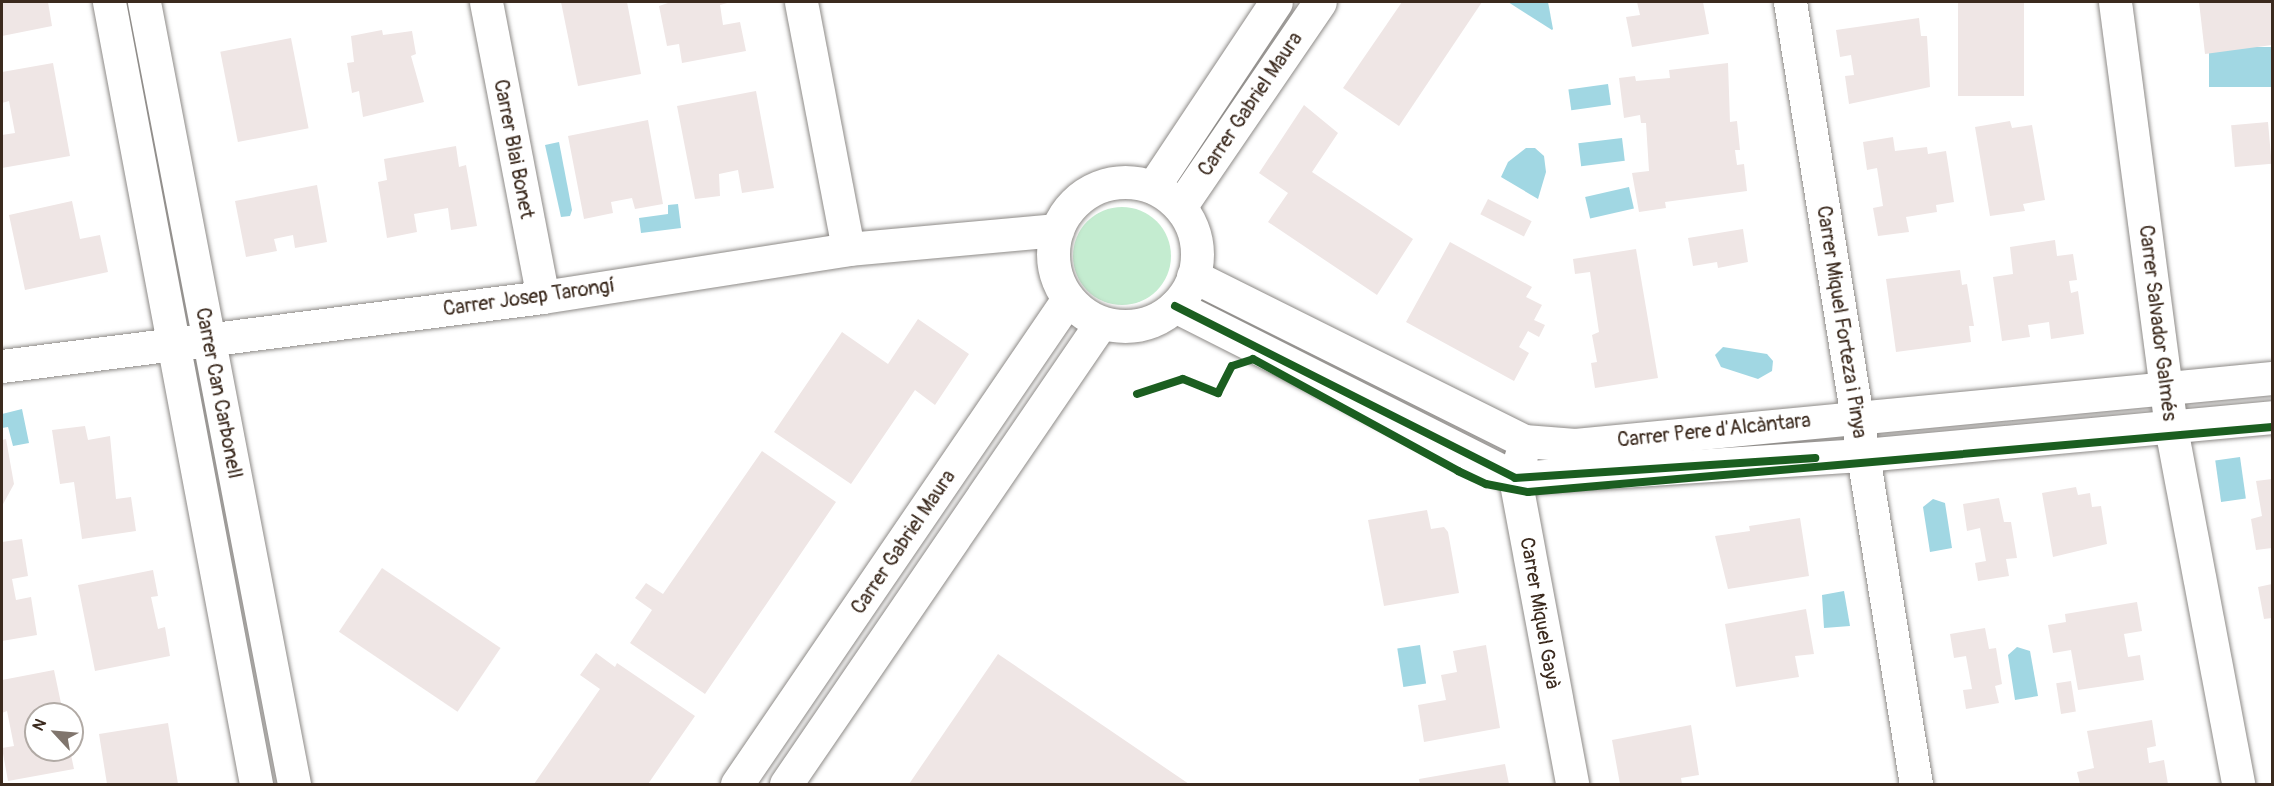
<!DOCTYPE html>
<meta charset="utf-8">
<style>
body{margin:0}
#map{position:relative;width:2274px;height:786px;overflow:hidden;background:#fff;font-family:Pangolin,sans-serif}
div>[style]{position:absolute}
.green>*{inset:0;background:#c4ecd0}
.round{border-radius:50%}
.water>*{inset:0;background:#a1d7e3;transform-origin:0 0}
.building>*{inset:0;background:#efe6e5;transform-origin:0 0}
.roads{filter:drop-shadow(0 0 2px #8e8b88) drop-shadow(0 0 2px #8e8b88)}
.street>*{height:33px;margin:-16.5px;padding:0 16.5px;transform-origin:16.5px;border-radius:16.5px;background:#fff}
.street>.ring{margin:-16.5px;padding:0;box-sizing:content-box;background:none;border:33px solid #fff;border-radius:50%}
.cycleway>*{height:8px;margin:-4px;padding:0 4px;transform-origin:4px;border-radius:4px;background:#1b5e20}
span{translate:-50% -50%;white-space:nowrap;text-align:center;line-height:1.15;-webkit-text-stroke:4.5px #fff;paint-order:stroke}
.street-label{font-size:20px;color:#3b2a1e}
.frame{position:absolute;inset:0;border:3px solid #3b2a1e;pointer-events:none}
.north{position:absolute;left:24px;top:702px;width:60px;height:60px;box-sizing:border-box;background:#fff;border:2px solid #b1aaa5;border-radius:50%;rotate:296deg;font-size:16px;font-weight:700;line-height:24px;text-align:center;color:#3b2a1e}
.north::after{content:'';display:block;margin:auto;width:21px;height:27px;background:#80756d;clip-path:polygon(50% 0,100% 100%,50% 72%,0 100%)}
</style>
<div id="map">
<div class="green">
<i class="round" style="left:1073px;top:207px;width:98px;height:98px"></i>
</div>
<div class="water">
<i style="clip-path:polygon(1508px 2px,1548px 2px,1553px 29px,1552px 30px)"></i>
<i style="left:2272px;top:47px;width:40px;height:63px;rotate:90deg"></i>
<i style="left:1608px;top:84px;width:21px;height:40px;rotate:82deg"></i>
<i style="left:1622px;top:138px;width:23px;height:44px;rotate:83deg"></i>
<i style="clip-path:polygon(559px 142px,572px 210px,570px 216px,561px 217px,545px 145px)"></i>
<i style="clip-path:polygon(1526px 148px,1535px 148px,1544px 156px,1546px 172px,1538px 199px,1501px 177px,1508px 162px)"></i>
<i style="left:1629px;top:187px;width:22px;height:45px;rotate:77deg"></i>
<i style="clip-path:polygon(678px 204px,681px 228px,641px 233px,639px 218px,668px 214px,668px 205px)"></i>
<i style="clip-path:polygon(1723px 347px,1767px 354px,1773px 361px,1772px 371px,1758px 379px,1721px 367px,1715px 355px)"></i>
<i style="clip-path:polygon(22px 409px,29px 443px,13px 446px,8px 427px,2px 428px,2px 414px)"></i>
<i style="left:2240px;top:457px;width:42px;height:25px;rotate:82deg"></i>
<i style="clip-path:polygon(1933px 499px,1945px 503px,1952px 548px,1930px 552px,1923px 507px)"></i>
<i style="clip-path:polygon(1844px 591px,1850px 626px,1824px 628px,1822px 595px)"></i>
<i style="left:1420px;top:645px;width:39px;height:23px;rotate:81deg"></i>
<i style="clip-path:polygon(2017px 647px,2030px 651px,2038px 696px,2015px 700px,2008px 655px)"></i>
</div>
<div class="building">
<i style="clip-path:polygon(2px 2px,48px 2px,52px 26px,2px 36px)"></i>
<i style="clip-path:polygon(561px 2px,627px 2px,641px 74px,578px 86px)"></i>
<i style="clip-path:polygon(671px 2px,731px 2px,720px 5px,723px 25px,740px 22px,746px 51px,682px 63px,679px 44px,667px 46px,659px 6px)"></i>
<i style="clip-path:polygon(1402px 2px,1482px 2px,1399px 126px,1343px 88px)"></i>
<i style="clip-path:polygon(1637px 2px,1703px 2px,1709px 34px,1632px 47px,1626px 17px,1640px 15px)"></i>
<i style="left:1958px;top:2px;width:66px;height:94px"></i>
<i style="clip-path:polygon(2199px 2px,2272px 2px,2272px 45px,2205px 54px)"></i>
<i style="clip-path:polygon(1919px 18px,1921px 36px,1927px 36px,1930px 87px,1849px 104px,1845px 76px,1854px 75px,1851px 55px,1840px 57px,1836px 30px)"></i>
<i style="clip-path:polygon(382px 30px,383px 35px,412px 31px,416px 54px,411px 56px,424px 102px,363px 117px,359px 91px,352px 93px,347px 63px,354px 62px,351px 36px)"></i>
<i style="left:291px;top:38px;width:92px;height:72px;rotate:79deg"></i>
<i style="clip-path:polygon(53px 63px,70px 156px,2px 168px,2px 135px,15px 133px,9px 101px,2px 103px,2px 72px)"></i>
<i style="clip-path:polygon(1728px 63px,1730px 122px,1737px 121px,1740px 150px,1735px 150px,1737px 165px,1744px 164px,1747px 191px,1665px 202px,1666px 208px,1639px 212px,1632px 173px,1649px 171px,1646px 123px,1641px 123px,1640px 115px,1624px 118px,1619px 78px,1635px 76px,1636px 81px,1670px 78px,1669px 70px)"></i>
<i style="clip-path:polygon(756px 91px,774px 188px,742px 193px,738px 170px,719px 174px,720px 196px,695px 199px,677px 106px)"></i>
<i style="clip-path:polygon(1304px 105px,1338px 133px,1312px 172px,1413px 239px,1377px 295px,1268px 222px,1288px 193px,1259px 173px)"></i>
<i style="clip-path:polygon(648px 120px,663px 204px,635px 209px,632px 198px,611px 202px,613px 213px,584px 219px,568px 136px)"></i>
<i style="clip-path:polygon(2010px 121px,2012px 128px,2032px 125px,2045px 200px,2023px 204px,2025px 211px,1990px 216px,1975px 127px)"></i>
<i style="left:2268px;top:122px;width:42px;height:37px;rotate:85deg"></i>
<i style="clip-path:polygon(1893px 137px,1895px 151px,1927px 147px,1928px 154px,1946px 151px,1954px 202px,1936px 205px,1937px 212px,1906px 217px,1909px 232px,1878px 236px,1873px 208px,1883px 206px,1877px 168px,1867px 170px,1863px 142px)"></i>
<i style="clip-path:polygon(456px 146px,459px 167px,466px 165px,477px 226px,451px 230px,448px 208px,414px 214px,417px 232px,387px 238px,378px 182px,387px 180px,384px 159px)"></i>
<i style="clip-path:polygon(317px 185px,327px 242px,295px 248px,293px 235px,274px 239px,277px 251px,246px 257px,235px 201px)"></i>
<i style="left:1488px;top:199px;width:49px;height:17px;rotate:27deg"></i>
<i style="clip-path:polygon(72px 201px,80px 239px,100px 235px,108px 272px,25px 290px,9px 215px)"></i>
<i style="clip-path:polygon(1743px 229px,1748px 262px,1718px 268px,1717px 262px,1693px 266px,1688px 238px)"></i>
<i style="clip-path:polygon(2055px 240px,2057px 256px,2073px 254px,2077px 280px,2069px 281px,2071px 293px,2078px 291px,2084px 334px,2051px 339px,2049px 322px,2028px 325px,2030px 337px,2002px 341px,1993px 277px,2013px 274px,2010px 247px)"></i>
<i style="clip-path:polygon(1450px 242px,1532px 287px,1526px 297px,1542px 305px,1534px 320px,1545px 325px,1539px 337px,1528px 331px,1519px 347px,1529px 353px,1514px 381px,1406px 322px)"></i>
<i style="clip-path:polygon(1636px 249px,1658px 378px,1595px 388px,1591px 363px,1597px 362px,1592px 335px,1599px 332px,1590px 272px,1575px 274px,1573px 259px)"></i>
<i style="clip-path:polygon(1960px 270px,1962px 285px,1967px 284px,1974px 326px,1969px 326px,1971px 342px,1896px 352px,1886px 279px)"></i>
<i style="clip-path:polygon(918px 319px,969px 354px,935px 405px,915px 390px,851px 484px,774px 432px,842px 332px,888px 364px)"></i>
<i style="clip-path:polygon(85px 426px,88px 440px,110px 436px,116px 499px,131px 497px,136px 531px,82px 539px,74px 482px,60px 484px,52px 430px)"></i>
<i style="clip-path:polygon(6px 439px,14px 484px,2px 506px,2px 440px)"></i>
<i style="clip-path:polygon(762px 451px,836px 502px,705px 694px,630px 643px,652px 610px,635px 598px,646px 583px,663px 594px)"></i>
<i style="clip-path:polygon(2272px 479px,2272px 548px,2256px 550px,2251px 519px,2262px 516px,2256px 481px)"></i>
<i style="clip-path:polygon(2076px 487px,2078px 495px,2090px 493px,2092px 507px,2101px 506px,2107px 544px,2053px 557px,2042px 493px)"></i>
<i style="clip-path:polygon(1999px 498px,2004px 522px,2011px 522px,2017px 558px,2006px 559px,2009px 576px,1978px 581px,1975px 563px,1986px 561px,1980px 528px,1967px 531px,1963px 504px)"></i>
<i style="clip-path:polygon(1427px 510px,1431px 529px,1444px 527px,1448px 532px,1459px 593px,1384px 606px,1368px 520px)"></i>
<i style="clip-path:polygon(1800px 518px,1809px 576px,1728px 589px,1715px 536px,1750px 531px,1749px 526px)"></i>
<i style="clip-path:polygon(22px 539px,28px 576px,12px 579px,16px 600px,31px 597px,37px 635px,2px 641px,2px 542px)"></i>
<i style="left:382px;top:568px;width:143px;height:77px;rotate:34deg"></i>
<i style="clip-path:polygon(153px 570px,158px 596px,151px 597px,158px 629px,165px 627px,170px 656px,95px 671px,78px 585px)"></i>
<i style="clip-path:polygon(2272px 584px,2272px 618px,2264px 619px,2258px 587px)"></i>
<i style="clip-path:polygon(2137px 602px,2142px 631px,2124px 634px,2128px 657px,2140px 655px,2144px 680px,2078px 690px,2071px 650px,2053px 653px,2048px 625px,2066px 622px,2065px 614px)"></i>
<i style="clip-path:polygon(1806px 609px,1814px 654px,1795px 656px,1799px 677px,1736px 687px,1725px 624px)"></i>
<i style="clip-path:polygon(1985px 628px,1989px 649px,1996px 648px,2002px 684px,1995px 686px,1999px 703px,1966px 709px,1963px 690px,1972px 689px,1966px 656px,1954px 658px,1950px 634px)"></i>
<i style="clip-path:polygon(1486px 645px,1500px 728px,1424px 742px,1418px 705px,1446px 700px,1441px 675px,1457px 672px,1453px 651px)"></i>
<i style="clip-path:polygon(596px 653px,615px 667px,617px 663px,695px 716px,648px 784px,534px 784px,600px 689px,580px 675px)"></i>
<i style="clip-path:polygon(998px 654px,1189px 784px,909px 784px)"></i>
<i style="clip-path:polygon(54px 670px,62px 708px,36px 714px,36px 750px,70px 750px,74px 769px,8px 781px,2px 748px,14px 746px,7px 711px,2px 713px,2px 680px)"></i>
<i style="left:2071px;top:681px;width:31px;height:15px;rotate:81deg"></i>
<i style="clip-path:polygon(2152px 720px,2156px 746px,2147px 748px,2149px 763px,2164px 760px,2168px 784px,2080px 784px,2077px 772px,2094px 768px,2087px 731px)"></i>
<i style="clip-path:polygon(168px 723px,178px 784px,107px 784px,99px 734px)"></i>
<i style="clip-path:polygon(1691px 725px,1699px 775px,1681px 778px,1682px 784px,1620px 784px,1612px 740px)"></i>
<i style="clip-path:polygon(1505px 764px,1509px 784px,1420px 784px,1419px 779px)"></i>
</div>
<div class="roads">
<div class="street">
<i style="left:109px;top:2px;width:796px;rotate:79.35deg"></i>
<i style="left:144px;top:2px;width:796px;rotate:79.14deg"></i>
<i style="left:486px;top:2px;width:300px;rotate:79.1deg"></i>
<i style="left:801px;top:2px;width:251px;rotate:79.2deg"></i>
<i style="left:1790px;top:2px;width:792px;rotate:80.85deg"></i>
<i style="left:2115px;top:2px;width:430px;rotate:82.5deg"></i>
<i style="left:2171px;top:428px;width:362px;rotate:79.3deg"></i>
<i class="ring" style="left:1053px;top:182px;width:111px;height:111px"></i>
<i style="left:1153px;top:187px;width:222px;rotate:-56.4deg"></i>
<i style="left:1180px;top:207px;width:248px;rotate:-55.7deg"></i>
<i style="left:1193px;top:276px;width:370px;rotate:26.5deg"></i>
<i style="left:1524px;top:441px;width:51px;rotate:4.5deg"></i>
<i style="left:1575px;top:445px;width:700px;rotate:-5.49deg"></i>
<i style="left:1175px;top:306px;width:381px;rotate:26.8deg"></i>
<i style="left:1515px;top:478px;width:350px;rotate:-3.8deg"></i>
<i style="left:1864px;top:455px;width:410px;rotate:-5.3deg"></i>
<i style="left:2px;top:366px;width:545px;rotate:-7.27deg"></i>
<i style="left:543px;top:297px;width:309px;rotate:-8.9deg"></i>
<i style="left:848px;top:249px;width:210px;rotate:-5.2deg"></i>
<i style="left:1521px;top:456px;width:23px;rotate:105deg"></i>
<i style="left:1515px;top:478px;width:311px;rotate:79.4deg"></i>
<i style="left:737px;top:784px;width:587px;rotate:-55.69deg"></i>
<i style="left:786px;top:784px;width:558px;rotate:-55.66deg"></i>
</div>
</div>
<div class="cycleway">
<i style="left:1175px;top:306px;width:381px;rotate:26.8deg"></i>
<i style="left:1515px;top:478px;width:301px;rotate:-3.8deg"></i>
<i style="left:1137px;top:394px;width:48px;rotate:-18.1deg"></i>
<i style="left:1183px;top:379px;width:38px;rotate:22deg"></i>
<i style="left:1218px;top:393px;width:30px;rotate:-63deg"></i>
<i style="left:1232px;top:366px;width:22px;rotate:-18deg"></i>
<i style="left:1253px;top:359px;width:234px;rotate:28.6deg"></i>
<i style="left:1458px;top:471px;width:31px;rotate:25deg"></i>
<i style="left:1486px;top:484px;width:43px;rotate:10.8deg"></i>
<i style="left:1528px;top:492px;width:747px;rotate:-4.99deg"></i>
</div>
<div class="street-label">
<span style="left:1250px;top:104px;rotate:-56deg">Carrer Gabriel Maura</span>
<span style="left:514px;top:149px;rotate:79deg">Carrer Blai Bonet</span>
<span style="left:529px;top:297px;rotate:-8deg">Carrer Josep Tarongí</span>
<span style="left:1842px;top:322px;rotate:81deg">Carrer Miquel Forteza i Pinya</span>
<span style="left:2158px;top:323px;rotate:83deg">Carrer Salvador Galmés</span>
<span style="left:219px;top:393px;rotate:79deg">Carrer Can Carbonell</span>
<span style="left:1714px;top:430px;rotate:-6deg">Carrer Pere d'Alcàntara</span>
<span style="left:903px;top:542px;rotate:-56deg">Carrer Gabriel Maura</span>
<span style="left:1540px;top:613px;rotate:80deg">Carrer Miquel Gayà</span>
</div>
<div class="frame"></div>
<div class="north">N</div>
</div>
